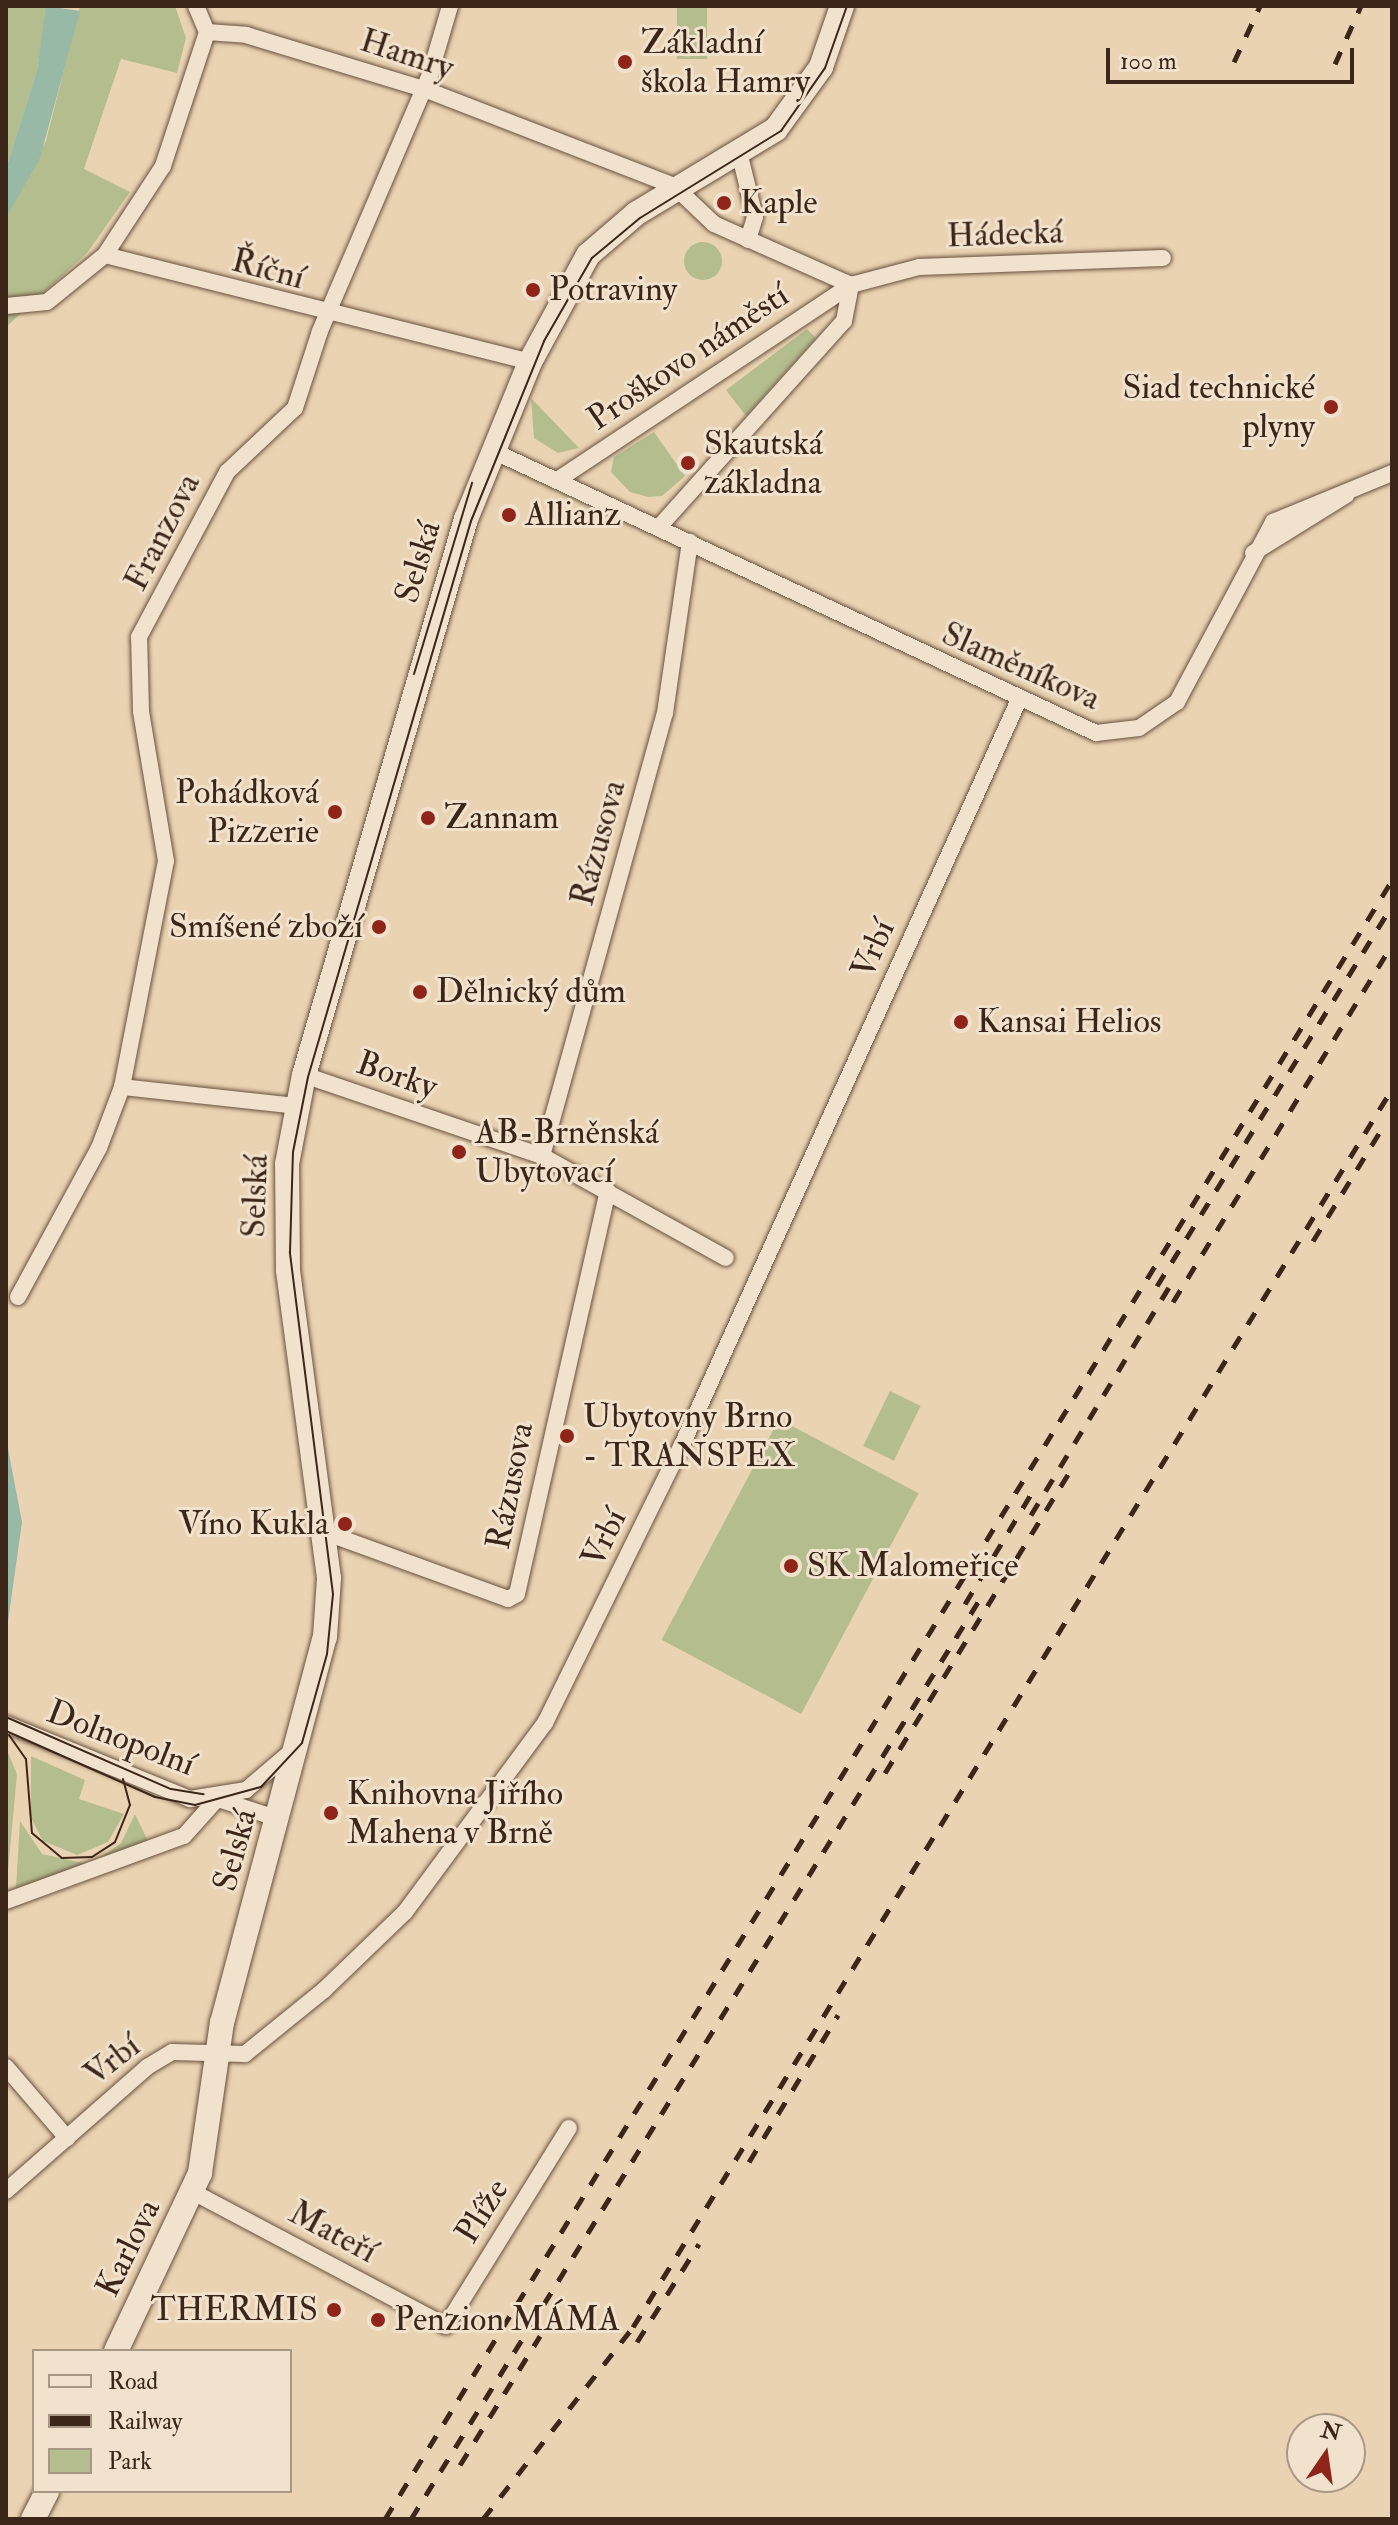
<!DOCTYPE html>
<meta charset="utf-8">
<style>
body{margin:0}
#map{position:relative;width:1398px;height:2525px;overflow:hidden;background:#ead3b2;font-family:"IM FELL Double Pica",serif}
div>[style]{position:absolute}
.green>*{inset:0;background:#b4bd8e;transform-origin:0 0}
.round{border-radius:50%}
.water>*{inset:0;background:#99b9a7}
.roads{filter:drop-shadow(0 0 2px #68513f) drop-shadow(0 0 2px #68513f)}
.minor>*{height:16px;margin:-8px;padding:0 8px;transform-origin:8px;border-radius:8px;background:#f1e2cd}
.secondary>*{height:24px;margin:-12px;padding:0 12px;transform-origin:12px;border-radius:12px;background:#f1e2cd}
.tram>*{height:2px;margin:-1px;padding:0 1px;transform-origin:1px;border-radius:1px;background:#3c2619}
.rail>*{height:5px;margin-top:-2.5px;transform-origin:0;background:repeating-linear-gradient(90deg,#3c2619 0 14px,transparent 0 28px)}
.dots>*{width:22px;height:22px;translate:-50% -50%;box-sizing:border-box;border:4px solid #f1e2cd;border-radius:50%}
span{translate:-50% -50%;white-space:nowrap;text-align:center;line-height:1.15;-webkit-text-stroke:6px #f1e2cd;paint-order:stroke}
.poi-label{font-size:34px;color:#3c2619}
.left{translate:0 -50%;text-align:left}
.right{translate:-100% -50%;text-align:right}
.street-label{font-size:34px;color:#3c2619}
.frame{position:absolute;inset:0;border:8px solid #3c2619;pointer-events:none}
.legend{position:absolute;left:32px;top:2349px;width:260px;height:144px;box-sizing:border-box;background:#f1e2cd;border:2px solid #a99785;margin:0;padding:10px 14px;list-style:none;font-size:24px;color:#3c2619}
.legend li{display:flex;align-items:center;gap:16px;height:40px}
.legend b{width:40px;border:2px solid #a99785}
.north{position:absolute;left:1286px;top:2413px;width:80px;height:80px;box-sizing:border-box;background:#f1e2cd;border:2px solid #a99785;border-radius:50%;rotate:13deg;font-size:22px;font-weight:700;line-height:32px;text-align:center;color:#3c2619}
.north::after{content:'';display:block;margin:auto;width:28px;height:36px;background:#8f2418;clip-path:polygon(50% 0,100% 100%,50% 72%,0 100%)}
.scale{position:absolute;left:1106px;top:48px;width:248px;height:36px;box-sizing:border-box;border:4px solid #3c2619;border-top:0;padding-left:10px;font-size:24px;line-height:28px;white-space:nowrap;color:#3c2619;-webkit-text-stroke:6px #f1e2cd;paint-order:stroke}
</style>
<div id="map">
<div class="green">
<i style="clip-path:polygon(6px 6px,46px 6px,46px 12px,37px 70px,6px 169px)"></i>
<i style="clip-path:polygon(80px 6px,175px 6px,186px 38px,177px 73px,121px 59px,84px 169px,130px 192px,87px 253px,6px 327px,6px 218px,46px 141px)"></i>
<i style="left:677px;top:6px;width:30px;height:53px"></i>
<i class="round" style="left:684px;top:242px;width:38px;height:38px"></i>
<i style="clip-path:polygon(807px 329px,816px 338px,746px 416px,726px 390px)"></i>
<i style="clip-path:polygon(531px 398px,579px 448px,558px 453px,534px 438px)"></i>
<i style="clip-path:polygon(654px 432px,685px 476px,662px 496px,648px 497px,630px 492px,611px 472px,614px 457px)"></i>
<i style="left:890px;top:1391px;width:34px;height:61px;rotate:26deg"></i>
<i style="left:779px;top:1419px;width:158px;height:250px;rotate:28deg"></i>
<i style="clip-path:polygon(6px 1748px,17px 1774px,6px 1892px)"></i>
<i style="clip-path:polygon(31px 1756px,85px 1780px,79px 1799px,124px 1814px,108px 1842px,77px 1855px,43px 1841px,31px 1818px)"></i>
<i style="clip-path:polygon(135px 1814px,149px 1843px,100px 1858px,121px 1843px)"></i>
<i style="clip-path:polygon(20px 1821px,42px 1854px,88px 1864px,16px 1888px)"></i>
</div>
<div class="water">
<i style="clip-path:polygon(46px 6px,80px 11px,40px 158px,6px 218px,6px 169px,37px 70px)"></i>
<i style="clip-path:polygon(6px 1438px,22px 1522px,6px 1636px)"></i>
</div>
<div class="roads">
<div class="minor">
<i style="left:196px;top:6px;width:28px;rotate:67deg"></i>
<i style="left:207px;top:32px;width:39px;rotate:4deg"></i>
<i style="left:246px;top:35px;width:186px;rotate:16.9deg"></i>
<i style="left:424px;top:89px;width:268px;rotate:21.2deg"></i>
<i style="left:674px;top:186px;width:55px;rotate:43.5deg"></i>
<i style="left:714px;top:224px;width:150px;rotate:24deg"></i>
<i style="left:740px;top:156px;width:63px;rotate:76.2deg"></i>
<i style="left:755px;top:217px;width:24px;rotate:107deg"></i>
<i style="left:105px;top:255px;width:106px;rotate:-56.9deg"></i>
<i style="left:163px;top:166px;width:141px;rotate:-71.8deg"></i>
<i style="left:6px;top:306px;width:41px;rotate:-5.6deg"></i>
<i style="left:47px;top:302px;width:75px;rotate:-39deg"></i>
<i style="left:105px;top:255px;width:438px;rotate:14.1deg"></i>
<i style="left:491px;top:450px;width:668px;rotate:25.07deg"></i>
<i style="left:1096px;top:733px;width:43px;rotate:-6.6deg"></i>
<i style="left:1139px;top:728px;width:46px;rotate:-34.4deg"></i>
<i style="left:1177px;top:702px;width:204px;rotate:-61.9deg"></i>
<i style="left:1273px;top:522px;width:129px;rotate:-22.4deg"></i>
<i style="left:559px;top:479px;width:351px;rotate:-33.6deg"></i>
<i style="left:851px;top:285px;width:70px;rotate:-14.8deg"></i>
<i style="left:919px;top:267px;width:244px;rotate:-2.1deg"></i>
<i style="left:659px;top:527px;width:277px;rotate:-48.1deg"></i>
<i style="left:844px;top:321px;width:37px;rotate:-79deg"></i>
<i style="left:1253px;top:553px;width:110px;rotate:-31.9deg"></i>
<i style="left:304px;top:1075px;width:251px;rotate:18.8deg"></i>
<i style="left:542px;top:1156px;width:210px;rotate:29deg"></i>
<i style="left:122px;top:1087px;width:176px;rotate:6.2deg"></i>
<i style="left:542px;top:1156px;width:460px;rotate:-74.5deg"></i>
<i style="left:665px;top:713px;width:173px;rotate:-81.7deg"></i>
<i style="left:18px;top:1297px;width:170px;rotate:-61.5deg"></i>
<i style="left:99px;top:1148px;width:65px;rotate:-69.3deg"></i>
<i style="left:122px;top:1087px;width:230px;rotate:-79deg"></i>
<i style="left:166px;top:861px;width:152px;rotate:-99.5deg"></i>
<i style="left:141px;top:711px;width:74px;rotate:-91.5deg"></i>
<i style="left:139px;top:637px;width:187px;rotate:-61.9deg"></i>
<i style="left:227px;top:472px;width:93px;rotate:-43.3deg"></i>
<i style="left:295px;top:408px;width:81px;rotate:-72deg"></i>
<i style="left:320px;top:331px;width:280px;rotate:-66.8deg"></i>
<i style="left:430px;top:74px;width:71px;rotate:-73.6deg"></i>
<i style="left:324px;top:1532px;width:196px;rotate:20deg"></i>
<i style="left:508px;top:1599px;width:10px;rotate:-29deg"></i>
<i style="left:517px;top:1594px;width:413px;rotate:-77.3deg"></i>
<i style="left:6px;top:1724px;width:199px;rotate:22.2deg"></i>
<i style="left:190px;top:1799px;width:57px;rotate:-9.1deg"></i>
<i style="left:246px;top:1790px;width:60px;rotate:-40.3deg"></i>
<i style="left:218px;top:1799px;width:64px;rotate:18.2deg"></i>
<i style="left:6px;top:1901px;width:189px;rotate:-20.1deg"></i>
<i style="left:184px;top:1836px;width:50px;rotate:-48.3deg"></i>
<i style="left:6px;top:2067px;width:94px;rotate:49.3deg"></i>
<i style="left:6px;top:2191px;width:188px;rotate:-41.3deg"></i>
<i style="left:147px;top:2067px;width:29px;rotate:-31deg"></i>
<i style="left:172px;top:2052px;width:73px;rotate:1.6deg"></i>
<i style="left:245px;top:2054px;width:102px;rotate:-39deg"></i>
<i style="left:324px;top:1990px;width:112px;rotate:-43.9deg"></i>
<i style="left:405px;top:1912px;width:235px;rotate:-53.5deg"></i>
<i style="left:545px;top:1723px;width:310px;rotate:-63.8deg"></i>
<i style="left:682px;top:1445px;width:815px;rotate:-65.67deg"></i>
<i style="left:193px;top:2192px;width:286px;rotate:27.9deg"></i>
<i style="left:446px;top:2326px;width:233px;rotate:-58.2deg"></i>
</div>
<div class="secondary">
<i style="left:116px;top:2351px;width:197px;rotate:-64.7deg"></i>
<i style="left:200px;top:2173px;width:152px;rotate:-81.7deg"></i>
<i style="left:222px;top:2023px;width:400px;rotate:-75.1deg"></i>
<i style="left:325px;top:1637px;width:59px;rotate:-86.1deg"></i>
<i style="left:329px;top:1578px;width:311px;rotate:-97.6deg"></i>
<i style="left:288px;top:1270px;width:106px;rotate:-90.5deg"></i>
<i style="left:287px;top:1164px;width:91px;rotate:-79.2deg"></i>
<i style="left:304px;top:1075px;width:579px;rotate:-73.76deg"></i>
<i style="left:466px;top:519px;width:170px;rotate:-67.8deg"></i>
<i style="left:530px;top:362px;width:122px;rotate:-61.5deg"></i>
<i style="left:588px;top:255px;width:65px;rotate:-40.6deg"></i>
<i style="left:637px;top:213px;width:162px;rotate:-31.1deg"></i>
<i style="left:776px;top:129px;width:77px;rotate:-54deg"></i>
<i style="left:821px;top:67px;width:65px;rotate:-71deg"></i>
<i style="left:33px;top:2519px;width:31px;rotate:-63deg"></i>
</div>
</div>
<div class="tram">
<i style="left:414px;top:674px;width:200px;rotate:-73.1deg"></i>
<i style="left:6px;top:1717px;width:180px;rotate:23.6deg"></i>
<i style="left:171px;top:1789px;width:33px;rotate:9deg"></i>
<i style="left:6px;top:1731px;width:163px;rotate:23.9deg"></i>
<i style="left:155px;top:1797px;width:41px;rotate:11.3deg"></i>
<i style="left:195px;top:1805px;width:68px;rotate:-15.3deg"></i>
<i style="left:261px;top:1787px;width:60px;rotate:-47deg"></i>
<i style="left:302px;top:1743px;width:92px;rotate:-74.3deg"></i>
<i style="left:327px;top:1654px;width:60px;rotate:-84.3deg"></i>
<i style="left:333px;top:1594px;width:345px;rotate:-97.2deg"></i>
<i style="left:290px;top:1252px;width:100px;rotate:-88.3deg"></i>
<i style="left:293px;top:1152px;width:76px;rotate:-78.7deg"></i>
<i style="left:308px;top:1077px;width:579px;rotate:-73.66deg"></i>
<i style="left:471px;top:521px;width:194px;rotate:-67.9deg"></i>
<i style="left:544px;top:341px;width:96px;rotate:-60deg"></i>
<i style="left:592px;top:258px;width:62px;rotate:-39.8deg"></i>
<i style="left:640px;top:218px;width:166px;rotate:-31.7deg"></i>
<i style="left:781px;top:131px;width:77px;rotate:-55.1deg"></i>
<i style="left:825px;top:68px;width:66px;rotate:-70.5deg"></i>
<i style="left:9px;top:1735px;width:29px;rotate:55deg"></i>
<i style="left:26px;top:1759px;width:74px;rotate:85.4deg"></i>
<i style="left:32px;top:1833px;width:39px;rotate:40deg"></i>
<i style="left:62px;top:1858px;width:30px;rotate:-2deg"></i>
<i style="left:92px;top:1857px;width:27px;rotate:-33deg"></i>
<i style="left:115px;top:1842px;width:40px;rotate:-68deg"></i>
<i style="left:130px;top:1805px;width:27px;rotate:-105deg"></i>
</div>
<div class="rail">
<i style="left:1234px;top:62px;width:62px;rotate:-65.1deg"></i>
<i style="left:1335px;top:64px;width:64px;rotate:-65.9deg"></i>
<i style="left:1313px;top:1241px;width:136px;rotate:-58.5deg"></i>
<i style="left:1157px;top:1286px;width:448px;rotate:-58.3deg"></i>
<i style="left:1173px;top:1302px;width:419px;rotate:-58.5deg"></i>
<i style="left:1031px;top:1515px;width:276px;rotate:-58.8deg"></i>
<i style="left:965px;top:1604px;width:128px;rotate:-59deg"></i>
<i style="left:885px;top:1773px;width:356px;rotate:-58.5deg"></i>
<i style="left:749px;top:2162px;width:172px;rotate:-58.8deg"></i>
<i style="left:637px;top:2342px;width:116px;rotate:-57.7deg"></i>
<i style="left:460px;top:2465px;width:152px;rotate:-58.2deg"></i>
<i style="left:385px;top:2519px;width:1924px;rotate:-58.43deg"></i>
<i style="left:411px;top:2519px;width:1084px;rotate:-58.27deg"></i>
<i style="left:483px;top:2519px;width:244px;rotate:-52deg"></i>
<i style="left:633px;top:2327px;width:1452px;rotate:-58.49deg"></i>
</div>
<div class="dots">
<i style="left:625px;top:62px;background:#8f2418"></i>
<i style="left:724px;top:203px;background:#8f2418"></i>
<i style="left:533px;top:290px;background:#8f2418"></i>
<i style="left:1331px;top:407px;background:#8f2418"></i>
<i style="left:688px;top:463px;background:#8f2418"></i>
<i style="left:509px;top:515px;background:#8f2418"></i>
<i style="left:335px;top:812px;background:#8f2418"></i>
<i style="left:428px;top:818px;background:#8f2418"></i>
<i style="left:379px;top:927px;background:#8f2418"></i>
<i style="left:420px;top:992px;background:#8f2418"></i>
<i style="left:961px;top:1022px;background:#8f2418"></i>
<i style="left:459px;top:1152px;background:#8f2418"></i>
<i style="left:567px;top:1436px;background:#8f2418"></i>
<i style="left:345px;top:1524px;background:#8f2418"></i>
<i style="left:791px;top:1566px;background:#8f2418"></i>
<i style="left:331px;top:1813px;background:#8f2418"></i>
<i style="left:334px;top:2310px;background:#8f2418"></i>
<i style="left:378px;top:2320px;background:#8f2418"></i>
</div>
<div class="poi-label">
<span class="left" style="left:641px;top:62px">Základní<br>škola Hamry</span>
<span class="left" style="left:740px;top:203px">Kaple</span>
<span class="left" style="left:549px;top:290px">Potraviny</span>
<span class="right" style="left:1315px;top:407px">Siad technické<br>plyny</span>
<span class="left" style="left:704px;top:463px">Skautská<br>základna</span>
<span class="left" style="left:525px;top:515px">Allianz</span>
<span class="right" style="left:319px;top:812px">Pohádková<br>Pizzerie</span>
<span class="left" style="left:444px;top:818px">Zannam</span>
<span class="right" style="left:363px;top:927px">Smíšené zboží</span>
<span class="left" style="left:436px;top:992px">Dělnický dům</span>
<span class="left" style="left:977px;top:1022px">Kansai Helios</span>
<span class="left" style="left:475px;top:1152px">AB-Brněnská<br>Ubytovací</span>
<span class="left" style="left:583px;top:1436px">Ubytovny Brno<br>- TRANSPEX</span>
<span class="right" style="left:329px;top:1524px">Víno Kukla</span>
<span class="left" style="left:807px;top:1566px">SK Malomeřice</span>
<span class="left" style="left:347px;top:1813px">Knihovna Jiřího<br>Mahena v Brně</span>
<span class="right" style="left:318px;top:2310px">THERMIS</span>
<span class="left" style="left:394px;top:2320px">Penzion MÁMA</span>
</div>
<div class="street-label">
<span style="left:407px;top:54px;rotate:18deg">Hamry</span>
<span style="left:1005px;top:234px;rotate:-2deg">Hádecká</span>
<span style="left:268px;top:269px;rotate:15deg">Říční</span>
<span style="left:688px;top:357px;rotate:-34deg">Proškovo náměstí</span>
<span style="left:162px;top:532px;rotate:-63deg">Franzova</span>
<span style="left:418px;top:562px;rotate:-73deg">Selská</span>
<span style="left:1021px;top:666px;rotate:24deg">Slaměníkova</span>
<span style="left:598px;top:843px;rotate:-75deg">Rázusova</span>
<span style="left:873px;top:949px;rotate:-66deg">Vrbí</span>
<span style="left:397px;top:1075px;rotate:19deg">Borky</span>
<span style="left:255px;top:1196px;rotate:-88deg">Selská</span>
<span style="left:510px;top:1486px;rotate:-79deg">Rázusova</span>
<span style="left:604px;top:1538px;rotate:-64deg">Vrbí</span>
<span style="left:121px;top:1738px;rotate:21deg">Dolnopolní</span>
<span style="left:235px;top:1850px;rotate:-75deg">Selská</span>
<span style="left:112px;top:2060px;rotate:-38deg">Vrbí</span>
<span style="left:482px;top:2211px;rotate:-58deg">Plíže</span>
<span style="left:333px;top:2232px;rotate:28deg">Mateří</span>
<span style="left:128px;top:2248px;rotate:-64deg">Karlova</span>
</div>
<div class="frame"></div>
<ul class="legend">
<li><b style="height:10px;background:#f1e2cd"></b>Road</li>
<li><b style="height:10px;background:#3c2619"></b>Railway</li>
<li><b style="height:22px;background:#b4bd8e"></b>Park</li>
</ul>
<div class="north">N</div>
<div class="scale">100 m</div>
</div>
